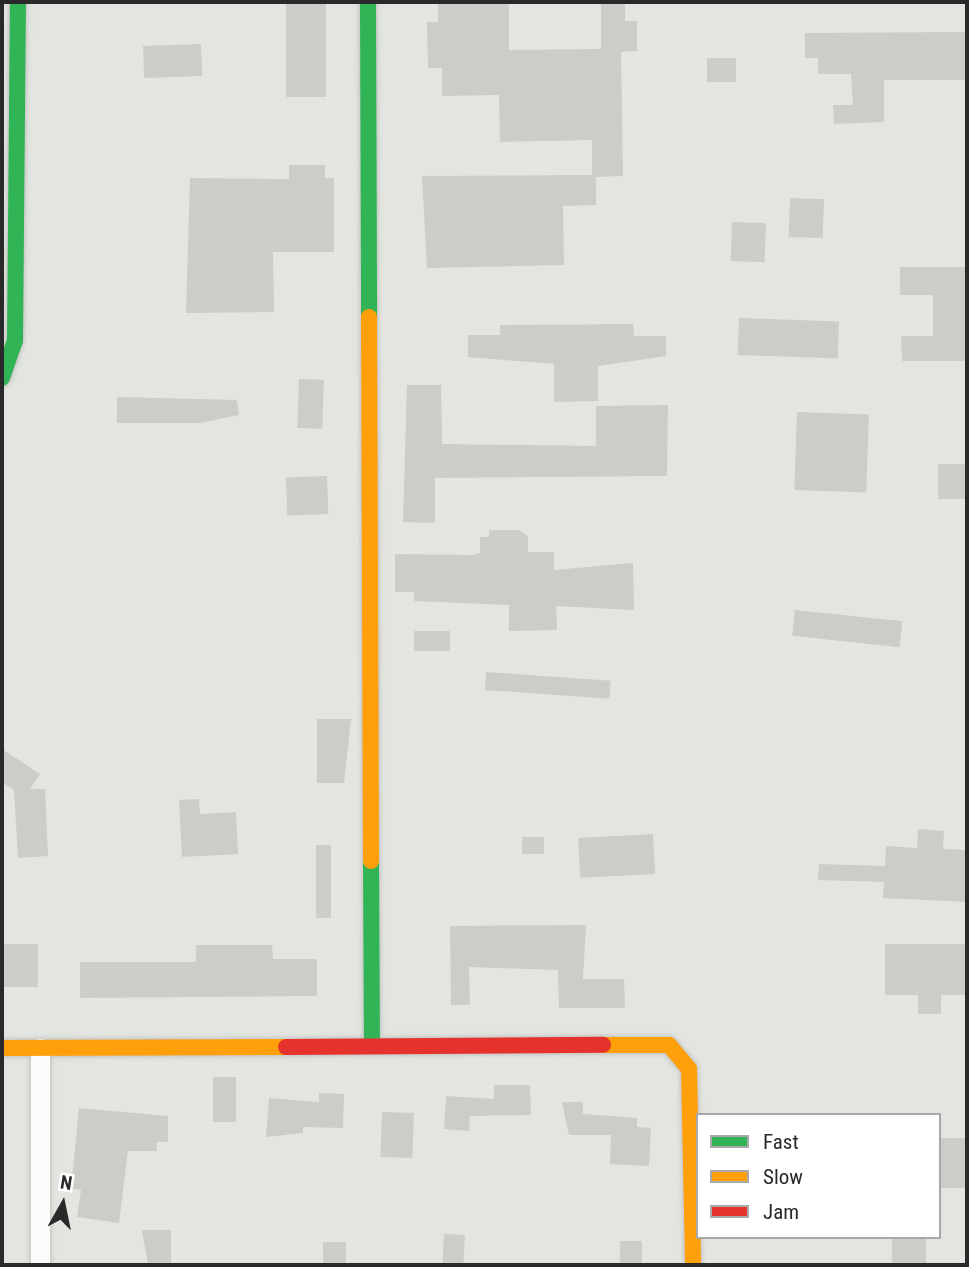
<!DOCTYPE html>
<style>
body{margin:0}
#map{position:relative;width:969px;height:1267px;overflow:hidden;background:#e3e6e0;font-family:"Roboto Condensed",sans-serif}
div>[style]{position:absolute}
.building>*{inset:0;background:#cacdc8;transform-origin:0 0}
.roads{filter:drop-shadow(0 0 2px #c5c4c4) drop-shadow(0 0 2px #c5c4c4)}
.street>*{height:19px;margin:-9.5px;padding:0 9.5px;transform-origin:9.5px;border-radius:9.5px;background:#fbfbfa}
.fast>*{height:16px;margin:-8px;padding:0 8px;transform-origin:8px;border-radius:8px;background:#30b455}
.slow>*{height:16px;margin:-8px;padding:0 8px;transform-origin:8px;border-radius:8px;background:#ff9f0a}
.jam>*{height:16px;margin:-8px;padding:0 8px;transform-origin:8px;border-radius:8px;background:#e5322d}
span{translate:-50% -50%;white-space:nowrap;text-align:center;line-height:1.15;-webkit-text-stroke:5px #fff;paint-order:stroke}
.frame{position:absolute;inset:0;border:4px solid #292929;pointer-events:none}
.legend{position:absolute;left:696px;top:1113px;width:245px;height:126px;box-sizing:border-box;background:#fff;border:2px solid #a9a9a9;margin:0;padding:9px 12px;list-style:none;font-size:21px;color:#292929}
.legend li{display:flex;align-items:center;gap:14px;height:35px}
.legend b{width:35px;border:2px solid #a9a9a9}
.north{position:absolute;left:28px;top:1169px;width:70px;height:70px;-webkit-text-stroke:5px #fff;paint-order:stroke;rotate:9deg;font-size:19px;font-weight:700;line-height:28px;text-align:center;color:#292929}
.north::after{content:'';display:block;margin:auto;width:24px;height:32px;background:#292929;clip-path:polygon(50% 0,100% 100%,50% 72%,0 100%)}
</style>
<div id="map">
<div class="building">
<i style="clip-path:polygon(438px 2px,509px 2px,509px 50px,601px 49px,601px 2px,625px 2px,625px 21px,637px 21px,637px 51px,621px 52px,623px 176px,596px 177px,596px 205px,563px 206px,564px 265px,427px 268px,422px 176px,592px 175px,592px 140px,500px 142px,499px 95px,442px 96px,442px 68px,428px 68px,427px 22px,438px 22px)"></i>
<i style="left:286px;top:3px;width:40px;height:94px"></i>
<i style="clip-path:polygon(967px 32px,967px 80px,884px 80px,884px 122px,834px 124px,833px 105px,853px 105px,851px 74px,818px 74px,818px 58px,805px 58px,805px 33px)"></i>
<i style="left:201px;top:44px;width:32px;height:58px;rotate:88deg"></i>
<i style="left:707px;top:58px;width:29px;height:24px"></i>
<i style="clip-path:polygon(289px 165px,325px 165px,325px 178px,334px 178px,334px 252px,273px 252px,274px 312px,186px 313px,190px 178px,289px 179px)"></i>
<i style="left:790px;top:198px;width:34px;height:39px;rotate:2deg"></i>
<i style="left:732px;top:222px;width:34px;height:39px;rotate:2deg"></i>
<i style="clip-path:polygon(900px 267px,967px 267px,967px 361px,902px 361px,901px 336px,933px 336px,933px 295px,900px 295px)"></i>
<i style="left:739px;top:318px;width:100px;height:37px;rotate:2deg"></i>
<i style="clip-path:polygon(633px 324px,634px 336px,666px 336px,666px 356px,598px 366px,598px 401px,554px 402px,554px 364px,468px 357px,468px 335px,500px 335px,500px 325px)"></i>
<i style="left:299px;top:379px;width:25px;height:49px;rotate:2deg"></i>
<i style="clip-path:polygon(407px 385px,441px 385px,442px 444px,596px 446px,596px 406px,668px 405px,667px 476px,435px 478px,435px 523px,403px 522px)"></i>
<i style="clip-path:polygon(117px 397px,237px 400px,239px 415px,200px 423px,117px 423px)"></i>
<i style="left:797px;top:412px;width:72px;height:78px;rotate:2deg"></i>
<i style="left:938px;top:464px;width:29px;height:35px"></i>
<i style="left:327px;top:476px;width:38px;height:41px;rotate:88deg"></i>
<i style="clip-path:polygon(489px 530px,519px 530px,528px 536px,528px 552px,554px 552px,554px 570px,633px 563px,634px 610px,556px 606px,557px 630px,509px 631px,509px 605px,414px 601px,414px 592px,395px 592px,395px 554px,472px 555px,480px 553px,480px 537px,489px 537px)"></i>
<i style="left:795px;top:610px;width:108px;height:26px;rotate:6deg"></i>
<i style="left:414px;top:631px;width:36px;height:20px"></i>
<i style="left:486px;top:672px;width:125px;height:18px;rotate:4deg"></i>
<i style="clip-path:polygon(317px 719px,351px 719px,344px 783px,317px 783px)"></i>
<i style="clip-path:polygon(2px 749px,40px 774px,30px 789px,45px 789px,48px 856px,18px 858px,14px 790px,2px 782px)"></i>
<i style="clip-path:polygon(199px 799px,200px 814px,236px 812px,238px 854px,182px 857px,179px 800px)"></i>
<i style="clip-path:polygon(918px 829px,944px 831px,943px 849px,967px 850px,967px 902px,883px 898px,884px 882px,818px 880px,819px 864px,885px 866px,886px 846px,917px 848px)"></i>
<i style="left:653px;top:834px;width:40px;height:75px;rotate:87deg"></i>
<i style="left:522px;top:837px;width:22px;height:17px"></i>
<i style="left:316px;top:845px;width:15px;height:73px"></i>
<i style="clip-path:polygon(586px 925px,583px 979px,624px 979px,625px 1008px,559px 1008px,558px 970px,469px 967px,470px 1005px,451px 1005px,450px 926px)"></i>
<i style="left:2px;top:944px;width:36px;height:43px"></i>
<i style="clip-path:polygon(885px 944px,967px 944px,967px 995px,941px 995px,941px 1014px,918px 1014px,918px 995px,885px 995px)"></i>
<i style="clip-path:polygon(196px 945px,272px 945px,273px 959px,317px 959px,317px 996px,80px 998px,80px 962px,196px 962px)"></i>
<i style="left:213px;top:1077px;width:23px;height:45px"></i>
<i style="clip-path:polygon(494px 1085px,530px 1085px,531px 1115px,470px 1116px,469px 1131px,444px 1129px,446px 1096px,494px 1099px)"></i>
<i style="clip-path:polygon(319px 1093px,344px 1094px,343px 1128px,303px 1127px,303px 1133px,266px 1137px,269px 1098px,319px 1102px)"></i>
<i style="clip-path:polygon(562px 1102px,583px 1102px,583px 1114px,637px 1118px,637px 1127px,651px 1128px,649px 1166px,610px 1164px,611px 1135px,569px 1135px)"></i>
<i style="clip-path:polygon(79px 1108px,168px 1116px,168px 1142px,157px 1142px,157px 1151px,128px 1151px,119px 1223px,77px 1217px,81px 1190px,71px 1189px)"></i>
<i style="left:382px;top:1112px;width:32px;height:45px;rotate:2deg"></i>
<i style="left:939px;top:1138px;width:28px;height:50px"></i>
<i style="clip-path:polygon(142px 1230px,171px 1230px,171px 1265px,148px 1265px)"></i>
<i style="left:444px;top:1234px;width:21px;height:31px;rotate:3deg"></i>
<i style="left:892px;top:1237px;width:34px;height:28px"></i>
<i style="left:620px;top:1241px;width:22px;height:24px"></i>
<i style="left:323px;top:1242px;width:23px;height:23px"></i>
</div>
<div class="roads">
<div class="street">
<i style="left:40px;top:1265px;width:217px;rotate:-90deg"></i>
</div>
<div class="fast">
<i style="left:368px;top:2px;width:315px;rotate:89.8deg"></i>
<i style="left:2px;top:378px;width:39px;rotate:-71deg"></i>
<i style="left:15px;top:341px;width:339px;rotate:-89.5deg"></i>
<i style="left:371px;top:861px;width:184px;rotate:89.7deg"></i>
</div>
<div class="slow">
<i style="left:369px;top:317px;width:544px;rotate:89.79deg"></i>
<i style="left:603px;top:1045px;width:66px"></i>
<i style="left:669px;top:1045px;width:31px;rotate:50deg"></i>
<i style="left:689px;top:1069px;width:196px;rotate:88.8deg"></i>
<i style="left:2px;top:1048px;width:284px;rotate:-0.2deg"></i>
</div>
<div class="jam">
<i style="left:286px;top:1047px;width:317px;rotate:-0.4deg"></i>
</div>
</div>
<div class="frame"></div>
<ul class="legend">
<li><b style="height:9px;background:#30b455"></b>Fast</li>
<li><b style="height:9px;background:#ff9f0a"></b>Slow</li>
<li><b style="height:9px;background:#e5322d"></b>Jam</li>
</ul>
<div class="north">N</div>
</div>
